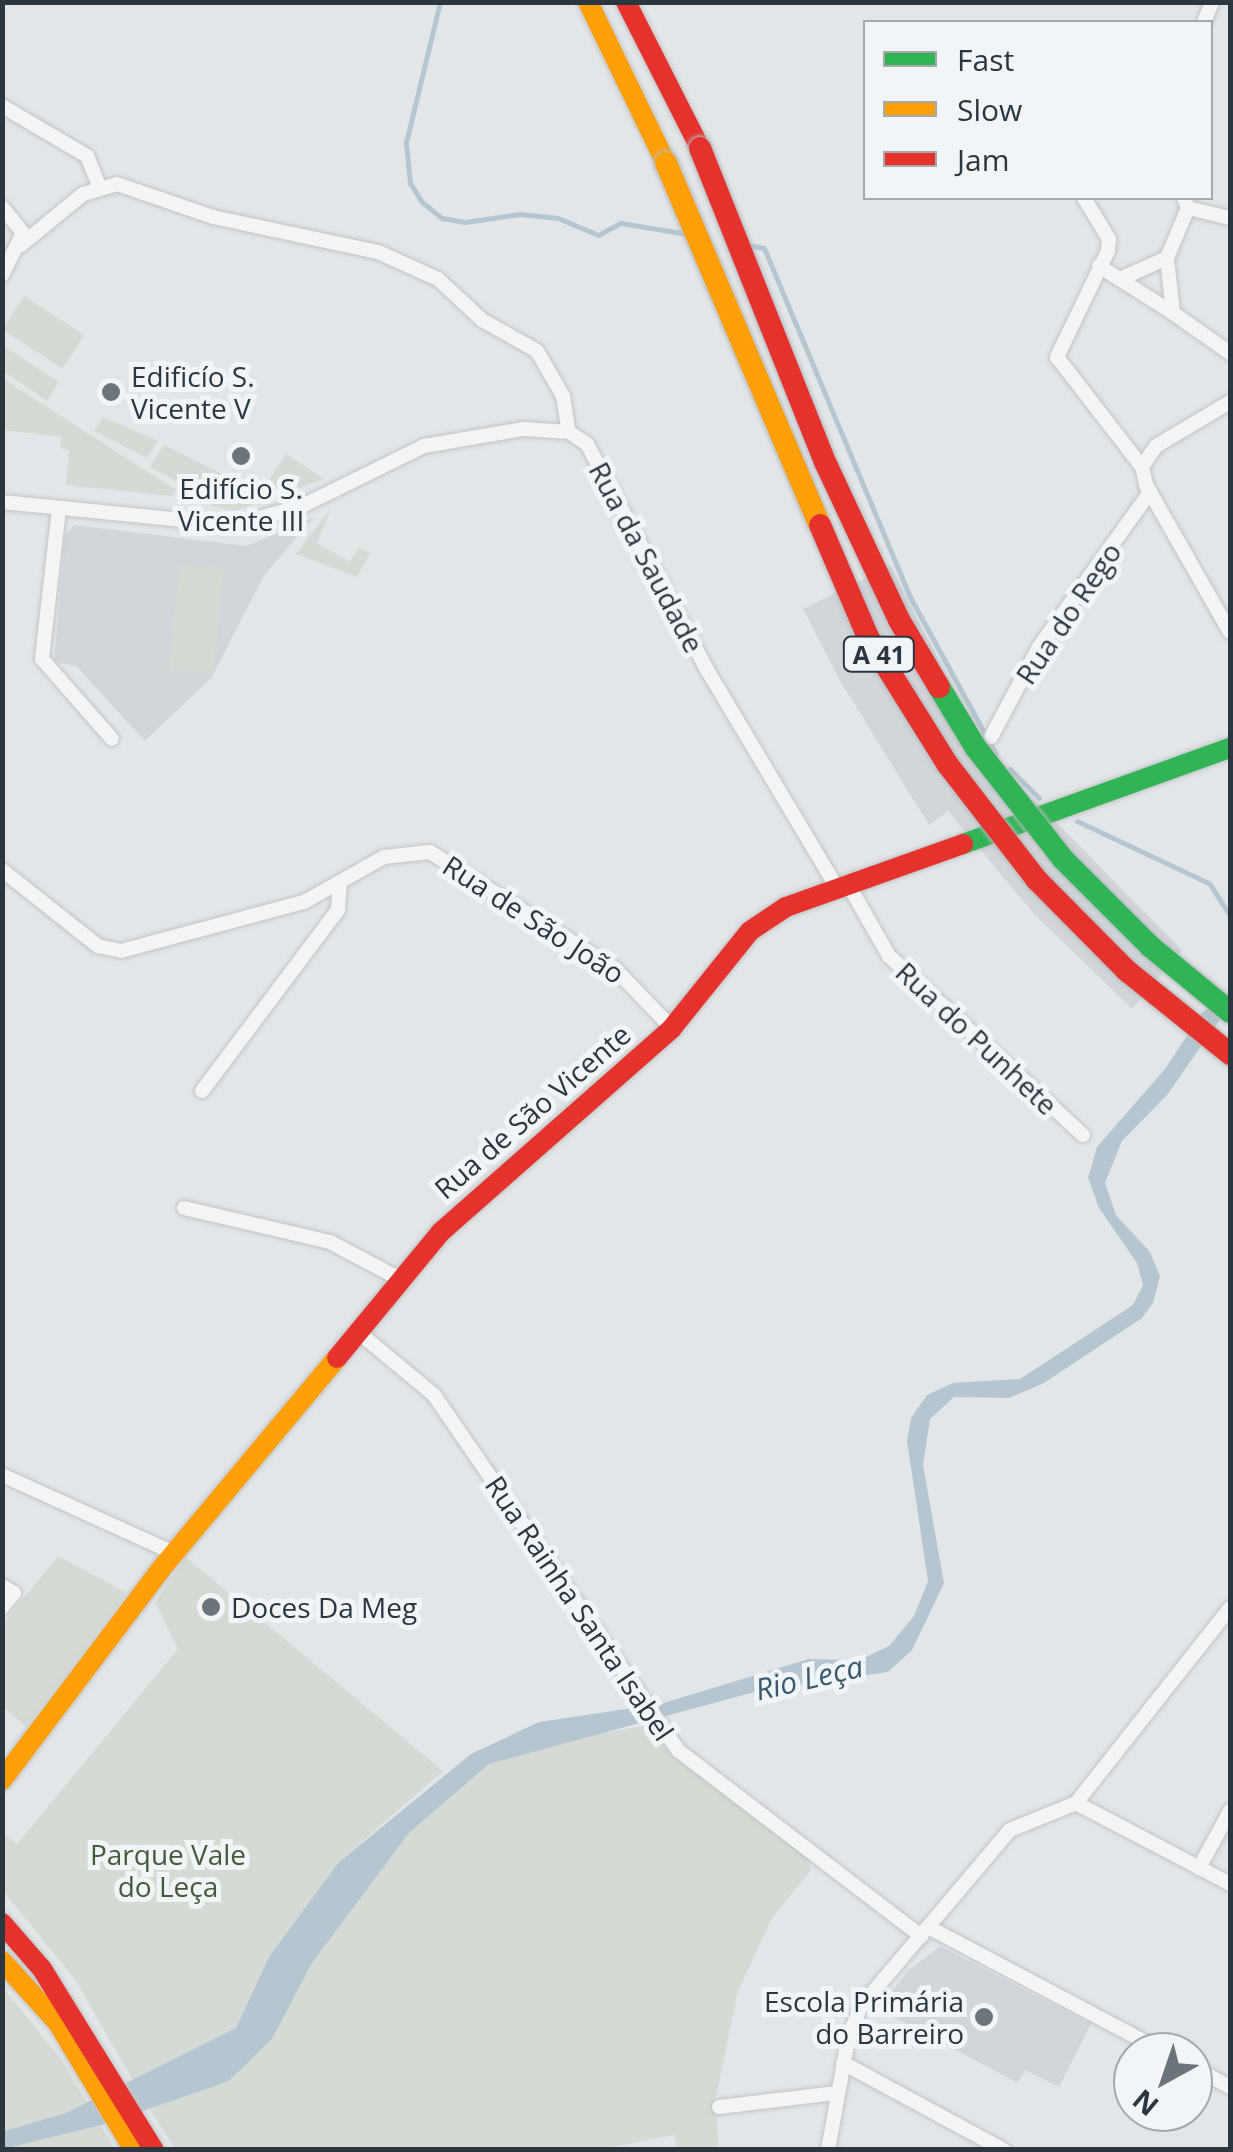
<!DOCTYPE html>
<meta charset="utf-8">
<style>
body{margin:0}
#map{position:relative;width:1233px;height:2152px;overflow:hidden;background:#e3e6e8;font-family:"Open Sans",sans-serif}
div>[style]{position:absolute}
.built>*{inset:0;background:#d2d6db}
.green>*{inset:0;background:#d5dbd4;transform-origin:0 0}
.water>*{inset:0;background:#b5c6d0}
.stream>*{height:5px;margin:-2.5px;padding:0 2.5px;transform-origin:2.5px;border-radius:2.5px;background:#b5c6d0}
.roads{filter:drop-shadow(0 0 2px #c2c4c6) drop-shadow(0 0 2px #c2c4c6)}
.street>*{height:14px;margin:-7px;padding:0 7px;transform-origin:7px;border-radius:7px;background:#f2f4f5}
.fast>*{height:20px;margin:-10px;padding:0 10px;transform-origin:10px;border-radius:10px;background:#30b455}
.slow>*{height:20px;margin:-10px;padding:0 10px;transform-origin:10px;border-radius:10px;background:#ff9f0a}
.jam>*{height:20px;margin:-10px;padding:0 10px;transform-origin:10px;border-radius:10px;background:#e5322d}
.bridges{filter:drop-shadow(0 0 2px #b6b9bc) drop-shadow(0 0 2px #b6b9bc)}
.fast-bridge>*{height:22px;margin:-11px;padding:0 11px;transform-origin:11px;border-radius:11px;background:#30b455}
.slow-bridge>*{height:22px;margin:-11px;padding:0 11px;transform-origin:11px;border-radius:11px;background:#ff9f0a}
.jam-bridge>*{height:22px;margin:-11px;padding:0 11px;transform-origin:11px;border-radius:11px;background:#e5322d}
.dots>*{width:28px;height:28px;translate:-50% -50%;box-sizing:border-box;border:5px solid #f2f5f7;border-radius:50%}
span{translate:-50% -50%;white-space:nowrap;text-align:center;line-height:1.15;-webkit-text-stroke:10px #f2f5f7;paint-order:stroke}
.shield-label span{padding:2px 8px;background:#f2f5f7;border:2px solid;border-radius:8px;-webkit-text-stroke-width:0}
.shield-label{font-size:25px;color:#2c363f;font-weight:700}
.poi-label{font-size:28px;color:#2c363f}
.left{translate:0 -50%;text-align:left}
.right{translate:-100% -50%;text-align:right}
.street-label{font-size:28px;color:#2c363f}
.park-label{font-size:28px;color:#465a3b}
.water-label{font-size:30px;color:#3a5b6f;font-style:italic}
.frame{position:absolute;inset:0;border:5px solid #2c363f;pointer-events:none}
.legend{position:absolute;left:863px;top:20px;width:350px;height:180px;box-sizing:border-box;background:#f2f5f7;border:2px solid #a3a9ad;margin:0;padding:12px 18px;list-style:none;font-size:30px;color:#2c363f}
.legend li{display:flex;align-items:center;gap:20px;height:50px}
.legend b{width:50px;border:2px solid #a3a9ad}
.north{position:absolute;left:1113px;top:2032px;width:100px;height:100px;box-sizing:border-box;background:#f2f5f7;border:2px solid #a3a9ad;border-radius:50%;rotate:220deg;font-size:28px;font-weight:700;line-height:40px;text-align:center;color:#2c363f}
.north::after{content:'';display:block;margin:auto;width:35px;height:45px;background:#6c747a;clip-path:polygon(50% 0,100% 100%,50% 72%,0 100%)}
</style>
<div id="map">
<div class="built">
<i style="clip-path:polygon(314px 517px,263px 577px,212px 677px,145px 741px,76px 666px,54px 662px,65px 535px,74px 525px,247px 546px)"></i>
<i style="clip-path:polygon(891px 566px,983px 748px,1182px 950px,1132px 1009px,1035px 915px,948px 811px,929px 825px,839px 679px,803px 609px)"></i>
<i style="clip-path:polygon(940px 1946px,1091px 2024px,1059px 2087px,1025px 2070px,1018px 2083px,878px 2009px,909px 1970px)"></i>
</div>
<div class="green">
<i style="left:24px;top:296px;width:72px;height:40px;rotate:33deg"></i>
<i style="clip-path:polygon(2px 345px,59px 382px,47px 401px,3px 371px)"></i>
<i style="clip-path:polygon(2px 378px,176px 490px,172px 496px,66px 485px,69px 450px,60px 448px,61px 437px,3px 430px)"></i>
<i style="clip-path:polygon(103px 417px,158px 441px,147px 458px,94px 431px)"></i>
<i style="clip-path:polygon(164px 445px,222px 474px,206px 497px,150px 467px)"></i>
<i style="clip-path:polygon(286px 454px,324px 479px,235px 511px,210px 506px,228px 478px,258px 497px)"></i>
<i style="clip-path:polygon(331px 508px,317px 543px,350px 562px,359px 547px,370px 553px,357px 577px,296px 554px)"></i>
<i style="left:180px;top:564px;width:44px;height:106px;rotate:6deg"></i>
<i style="clip-path:polygon(58px 1556px,127px 1593px,26px 1727px,3px 1707px,2px 1625px)"></i>
<i style="clip-path:polygon(186px 1557px,443px 1771px,338px 1863px,269px 1957px,236px 2028px,133px 2081px,76px 1981px,3px 1891px,3px 1833px,17px 1844px,178px 1649px,155px 1602px)"></i>
<i style="clip-path:polygon(648px 1725px,671px 1755px,808px 1858px,811px 1870px,772px 1918px,738px 1991px,716px 2097px,718px 2149px,677px 2149px,674px 2135px,597px 2150px,175px 2149px,147px 2105px,229px 2081px,271px 2039px,312px 1963px,409px 1833px,489px 1764px,553px 1742px)"></i>
<i style="clip-path:polygon(2px 1986px,61px 2059px,115px 2149px,3px 2149px)"></i>
</div>
<div class="water">
<i style="clip-path:polygon(1230px 991px,1230px 1005px,1167px 1095px,1122px 1141px,1105px 1183px,1116px 1215px,1150px 1252px,1160px 1276px,1153px 1303px,1142px 1318px,1044px 1383px,1009px 1398px,954px 1397px,930px 1419px,923px 1465px,944px 1583px,912px 1650px,888px 1672px,762px 1690px,489px 1764px,409px 1833px,312px 1963px,272px 2039px,229px 2081px,105px 2124px,3px 2149px,2px 2132px,66px 2113px,236px 2028px,269px 1957px,338px 1863px,471px 1754px,539px 1722px,660px 1704px,809px 1659px,860px 1660px,889px 1646px,914px 1616px,928px 1581px,907px 1441px,911px 1418px,927px 1395px,953px 1383px,1020px 1379px,1133px 1305px,1143px 1285px,1137px 1263px,1099px 1208px,1088px 1178px,1097px 1147px,1165px 1069px,1202px 1013px)"></i>
</div>
<div class="stream">
<i style="left:440px;top:2px;width:145px;rotate:103.6deg"></i>
<i style="left:406px;top:143px;width:40px;rotate:84.3deg"></i>
<i style="left:410px;top:183px;width:22px;rotate:58deg"></i>
<i style="left:422px;top:202px;width:26px;rotate:39deg"></i>
<i style="left:442px;top:218px;width:23px;rotate:10deg"></i>
<i style="left:465px;top:222px;width:56px;rotate:-8.3deg"></i>
<i style="left:520px;top:214px;width:38px;rotate:6deg"></i>
<i style="left:558px;top:218px;width:43px;rotate:23deg"></i>
<i style="left:598px;top:235px;width:26px;rotate:-28deg"></i>
<i style="left:621px;top:223px;width:67px;rotate:9.5deg"></i>
<i style="left:747px;top:245px;width:17px;rotate:10deg"></i>
<i style="left:764px;top:248px;width:378px;rotate:67.3deg"></i>
<i style="left:910px;top:597px;width:179px;rotate:61.3deg"></i>
<i style="left:1010px;top:769px;width:41px;rotate:45deg"></i>
<i style="left:1077px;top:821px;width:146px;rotate:25.2deg"></i>
<i style="left:1209px;top:883px;width:38px;rotate:57deg"></i>
</div>
<div class="roads">
<div class="street">
<i style="left:1204px;top:22px;width:22px;rotate:-68deg"></i>
<i style="left:2px;top:106px;width:99px;rotate:30.5deg"></i>
<i style="left:87px;top:156px;width:31px;rotate:68deg"></i>
<i style="left:1084px;top:198px;width:48px;rotate:58.6deg"></i>
<i style="left:1109px;top:239px;width:12px;rotate:95deg"></i>
<i style="left:1108px;top:251px;width:118px;rotate:115.7deg"></i>
<i style="left:1057px;top:357px;width:139px;rotate:52.3deg"></i>
<i style="left:1184px;top:198px;width:11px;rotate:68deg"></i>
<i style="left:1188px;top:208px;width:54px;rotate:112.8deg"></i>
<i style="left:1167px;top:258px;width:55px;rotate:83.8deg"></i>
<i style="left:1173px;top:313px;width:70px;rotate:35.1deg"></i>
<i style="left:2px;top:207px;width:33px;rotate:51deg"></i>
<i style="left:23px;top:233px;width:47px;rotate:116.6deg"></i>
<i style="left:1188px;top:208px;width:43px;rotate:13.4deg"></i>
<i style="left:21px;top:245px;width:80px;rotate:-39.4deg"></i>
<i style="left:83px;top:194px;width:35px;rotate:-16deg"></i>
<i style="left:117px;top:184px;width:102px;rotate:19deg"></i>
<i style="left:213px;top:217px;width:169px;rotate:12deg"></i>
<i style="left:378px;top:252px;width:66px;rotate:24.2deg"></i>
<i style="left:438px;top:279px;width:60px;rotate:43deg"></i>
<i style="left:482px;top:320px;width:63px;rotate:29.4deg"></i>
<i style="left:537px;top:351px;width:52px;rotate:60deg"></i>
<i style="left:563px;top:396px;width:36px;rotate:81deg"></i>
<i style="left:1099px;top:266px;width:88px;rotate:32.4deg"></i>
<i style="left:1120px;top:279px;width:51px;rotate:-24.1deg"></i>
<i style="left:1230px;top:402px;width:86px;rotate:149.3deg"></i>
<i style="left:1156px;top:446px;width:25px;rotate:124deg"></i>
<i style="left:1142px;top:467px;width:18px;rotate:77deg"></i>
<i style="left:1146px;top:485px;width:169px;rotate:60.3deg"></i>
<i style="left:2px;top:502px;width:233px;rotate:5.7deg"></i>
<i style="left:234px;top:525px;width:71px;rotate:-15.6deg"></i>
<i style="left:302px;top:506px;width:136px;rotate:-26.2deg"></i>
<i style="left:424px;top:446px;width:100px;rotate:-9.7deg"></i>
<i style="left:523px;top:429px;width:46px;rotate:3.7deg"></i>
<i style="left:569px;top:432px;width:22px;rotate:34deg"></i>
<i style="left:587px;top:444px;width:254px;rotate:62deg"></i>
<i style="left:706px;top:668px;width:256px;rotate:59.2deg"></i>
<i style="left:59px;top:509px;width:151px;rotate:96.5deg"></i>
<i style="left:42px;top:659px;width:106px;rotate:48.8deg"></i>
<i style="left:991px;top:737px;width:102px;rotate:-61.9deg"></i>
<i style="left:1039px;top:647px;width:191px;rotate:-54.4deg"></i>
<i style="left:2px;top:870px;width:122px;rotate:38.4deg"></i>
<i style="left:98px;top:946px;width:24px;rotate:12deg"></i>
<i style="left:121px;top:951px;width:189px;rotate:-15deg"></i>
<i style="left:304px;top:902px;width:92px;rotate:-29.4deg"></i>
<i style="left:384px;top:857px;width:46px;rotate:-6.2deg"></i>
<i style="left:430px;top:852px;width:219px;rotate:32.3deg"></i>
<i style="left:615px;top:969px;width:82px;rotate:46deg"></i>
<i style="left:848px;top:884px;width:83px;rotate:60.3deg"></i>
<i style="left:889px;top:956px;width:264px;rotate:42.7deg"></i>
<i style="left:202px;top:1091px;width:226px;rotate:-53.1deg"></i>
<i style="left:338px;top:910px;width:26px;rotate:-86deg"></i>
<i style="left:184px;top:1208px;width:150px;rotate:13.1deg"></i>
<i style="left:330px;top:1242px;width:79px;rotate:27.9deg"></i>
<i style="left:357px;top:1331px;width:100px;rotate:39.7deg"></i>
<i style="left:434px;top:1395px;width:432px;rotate:55.5deg"></i>
<i style="left:679px;top:1751px;width:305px;rotate:37.4deg"></i>
<i style="left:2px;top:1475px;width:189px;rotate:24.4deg"></i>
<i style="left:2px;top:1586px;width:14px;rotate:30deg"></i>
<i style="left:14px;top:1593px;width:19px;rotate:129deg"></i>
<i style="left:1076px;top:1803px;width:248px;rotate:-51.7deg"></i>
<i style="left:1199px;top:1868px;width:65px;rotate:-61.5deg"></i>
<i style="left:932px;top:1929px;width:263px;rotate:27.9deg"></i>
<i style="left:843px;top:2063px;width:183px;rotate:28.4deg"></i>
<i style="left:1193px;top:2067px;width:42px;rotate:28.4deg"></i>
<i style="left:719px;top:2107px;width:119px;rotate:-6.8deg"></i>
<i style="left:828px;top:2150px;width:117px;rotate:-79.7deg"></i>
<i style="left:849px;top:2035px;width:33px;rotate:-67deg"></i>
<i style="left:862px;top:2005px;width:229px;rotate:-49.8deg"></i>
<i style="left:1010px;top:1830px;width:71px;rotate:-22.2deg"></i>
<i style="left:1076px;top:1803px;width:174px;rotate:27.7deg"></i>
</div>
<div class="fast">
<i style="left:963px;top:844px;width:284px;rotate:-19.8deg"></i>
</div>
<div class="slow">
<i style="left:588px;top:2px;width:179px;rotate:64.2deg"></i>
<i style="left:2px;top:1780px;width:264px;rotate:-53deg"></i>
<i style="left:161px;top:1569px;width:275px;rotate:-50.2deg"></i>
<i style="left:2px;top:1961px;width:84px;rotate:47.9deg"></i>
<i style="left:58px;top:2023px;width:148px;rotate:59.1deg"></i>
</div>
<div class="jam">
<i style="left:626px;top:2px;width:164px;rotate:63.1deg"></i>
<i style="left:337px;top:1358px;width:163px;rotate:-50.5deg"></i>
<i style="left:441px;top:1232px;width:308px;rotate:-41.4deg"></i>
<i style="left:672px;top:1028px;width:124px;rotate:-51.2deg"></i>
<i style="left:750px;top:931px;width:43px;rotate:-33.7deg"></i>
<i style="left:786px;top:907px;width:188px;rotate:-19.6deg"></i>
<i style="left:2px;top:1923px;width:61px;rotate:49deg"></i>
<i style="left:42px;top:1969px;width:213px;rotate:58.3deg"></i>
</div>
</div>
<div class="bridges">
<div class="fast-bridge">
<i style="left:939px;top:687px;width:71px;rotate:58.8deg"></i>
<i style="left:976px;top:748px;width:141px;rotate:51.9deg"></i>
<i style="left:1063px;top:859px;width:124px;rotate:45deg"></i>
<i style="left:1151px;top:947px;width:102px;rotate:39.4deg"></i>
</div>
<div class="slow-bridge">
<i style="left:666px;top:163px;width:393px;rotate:67deg"></i>
</div>
<div class="jam-bridge">
<i style="left:700px;top:148px;width:340px;rotate:68.3deg"></i>
<i style="left:826px;top:464px;width:172px;rotate:64.9deg"></i>
<i style="left:899px;top:620px;width:78px;rotate:59.2deg"></i>
<i style="left:820px;top:525px;width:122px;rotate:66.8deg"></i>
<i style="left:868px;top:637px;width:151px;rotate:58deg"></i>
<i style="left:948px;top:765px;width:144px;rotate:52.3deg"></i>
<i style="left:1036px;top:879px;width:128px;rotate:45.3deg"></i>
<i style="left:1126px;top:970px;width:134px;rotate:38.9deg"></i>
</div>
</div>
<div class="dots">
<i style="left:111px;top:392px;background:#6c747a"></i>
<i style="left:241px;top:456px;background:#6c747a"></i>
<i style="left:211px;top:1607px;background:#6c747a"></i>
<i style="left:984px;top:2017px;background:#6c747a"></i>
</div>
<div class="shield-label">
<span style="left:879px;top:654px">A 41</span>
</div>
<div class="poi-label">
<span class="left" style="left:131px;top:392px">Edificío S.<br>Vicente V</span>
<span style="left:241px;top:504px">Edifício S.<br>Vicente III</span>
<span class="left" style="left:231px;top:1607px">Doces Da Meg</span>
<span class="right" style="left:964px;top:2017px">Escola Primária<br>do Barreiro</span>
</div>
<div class="street-label">
<span style="left:647px;top:557px;rotate:62deg">Rua da Saudade</span>
<span style="left:1068px;top:613px;rotate:-56deg">Rua do Rego</span>
<span style="left:534px;top:919px;rotate:33deg">Rua de São João</span>
<span style="left:977px;top:1038px;rotate:43deg">Rua do Punhete</span>
<span style="left:532px;top:1111px;rotate:-41deg">Rua de São Vicente</span>
<span style="left:580px;top:1608px;rotate:56deg">Rua Rainha Santa Isabel</span>
</div>
<div class="park-label">
<span style="left:168px;top:1870px">Parque Vale<br>do Leça</span>
</div>
<div class="water-label">
<span style="left:809px;top:1678px;rotate:-13deg">Rio Leça</span>
</div>
<div class="frame"></div>
<ul class="legend">
<li><b style="height:12px;background:#30b455"></b>Fast</li>
<li><b style="height:12px;background:#ff9f0a"></b>Slow</li>
<li><b style="height:12px;background:#e5322d"></b>Jam</li>
</ul>
<div class="north">N</div>
</div>
